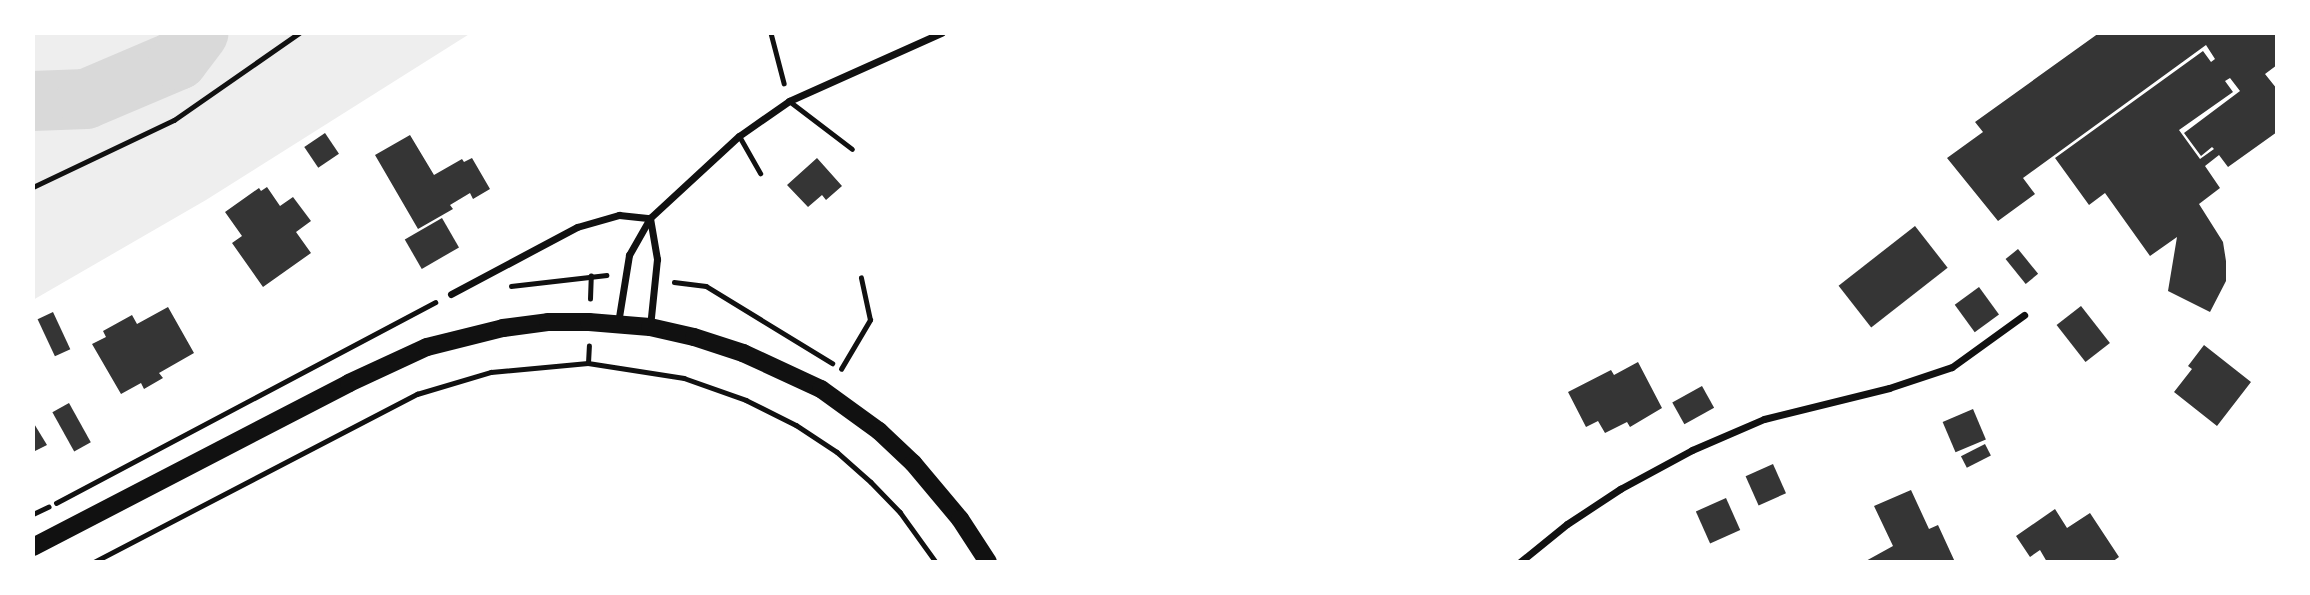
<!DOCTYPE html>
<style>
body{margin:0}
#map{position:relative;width:2310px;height:595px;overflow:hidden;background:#fff;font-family:"Fira Sans Condensed",sans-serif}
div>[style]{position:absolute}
.green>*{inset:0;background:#eee}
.river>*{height:60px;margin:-30px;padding:0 30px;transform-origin:30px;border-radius:30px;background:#d9d9d9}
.building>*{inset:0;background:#353535;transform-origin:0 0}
.path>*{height:4.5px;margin:-2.25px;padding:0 2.25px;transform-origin:2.25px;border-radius:2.25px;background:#111}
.service>*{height:5px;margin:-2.5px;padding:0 2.5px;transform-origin:2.5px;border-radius:2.5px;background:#111}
.minor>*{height:7px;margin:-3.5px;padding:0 3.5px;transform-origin:3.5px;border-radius:3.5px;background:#111}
.primary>*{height:18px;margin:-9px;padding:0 9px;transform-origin:9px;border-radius:9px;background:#111}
span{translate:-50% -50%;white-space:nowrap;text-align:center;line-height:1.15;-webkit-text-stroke:7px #fff;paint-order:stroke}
.frame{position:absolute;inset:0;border:35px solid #fff;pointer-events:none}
</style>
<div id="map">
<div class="green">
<i style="clip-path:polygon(33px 33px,471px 33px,206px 200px,33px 300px)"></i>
</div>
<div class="river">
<i style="left:33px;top:101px;width:53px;rotate:-2.2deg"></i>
<i style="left:86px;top:99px;width:100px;rotate:-23deg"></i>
<i style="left:178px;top:60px;width:34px;rotate:-53deg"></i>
</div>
<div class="building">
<i style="clip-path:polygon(evenodd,2099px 33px,2277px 33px,2277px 65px,2265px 74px,2277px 89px,2277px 132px,2228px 167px,2219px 155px,2205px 166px,2220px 188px,2199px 204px,2223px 242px,2226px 261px,2226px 281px,2210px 312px,2168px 291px,2177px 237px,2150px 256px,2105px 193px,2089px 205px,2055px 158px,2203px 51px,2211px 62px,2215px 59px,2206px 45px,2023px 178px,2035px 194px,1998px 221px,1947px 158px,1983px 132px,1975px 122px,2099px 33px,2230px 78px,2240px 91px,2184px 133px,2201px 156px,2212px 147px,2214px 149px,2200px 159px,2179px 130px,2233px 92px,2225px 81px,2230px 78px)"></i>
<i style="left:325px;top:133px;width:25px;height:25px;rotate:56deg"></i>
<i style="clip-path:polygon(410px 135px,434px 175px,462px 159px,464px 162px,472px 158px,490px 189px,473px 199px,470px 193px,450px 205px,453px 209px,418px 229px,375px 155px)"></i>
<i style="clip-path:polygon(817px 158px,842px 186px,826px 200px,822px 195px,808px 207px,787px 185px)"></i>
<i style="clip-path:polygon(267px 187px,280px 206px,293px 197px,311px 221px,296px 232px,311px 253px,263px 287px,232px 243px,242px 236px,225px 212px,259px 188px,261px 191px)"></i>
<i style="left:442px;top:218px;width:34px;height:43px;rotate:60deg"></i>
<i style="left:1915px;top:226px;width:53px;height:97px;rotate:52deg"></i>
<i style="left:2018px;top:249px;width:32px;height:16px;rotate:51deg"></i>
<i style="left:1979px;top:287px;width:34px;height:30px;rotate:54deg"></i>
<i style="left:2081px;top:306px;width:47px;height:31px;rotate:52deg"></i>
<i style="clip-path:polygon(168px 307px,194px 353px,159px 373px,163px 378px,144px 389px,141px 383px,121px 394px,92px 344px,106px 337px,103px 331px,132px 315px,137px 324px)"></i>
<i style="left:53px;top:312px;width:41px;height:17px;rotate:65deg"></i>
<i style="clip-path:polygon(2204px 345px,2251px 382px,2217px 426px,2174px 392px,2192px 369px,2188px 366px)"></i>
<i style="clip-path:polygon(1638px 362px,1662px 408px,1630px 427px,1627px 422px,1605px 433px,1598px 421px,1586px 427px,1568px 392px,1611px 370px,1614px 375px)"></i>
<i style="left:1702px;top:386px;width:25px;height:34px;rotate:61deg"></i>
<i style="left:69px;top:403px;width:45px;height:19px;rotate:61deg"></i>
<i style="left:1973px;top:409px;width:33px;height:33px;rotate:67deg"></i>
<i style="clip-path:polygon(33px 422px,47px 445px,33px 452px)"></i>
<i style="left:1985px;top:444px;width:13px;height:27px;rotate:63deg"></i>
<i style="left:1773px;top:464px;width:32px;height:30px;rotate:66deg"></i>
<i style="clip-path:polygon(1911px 490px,1929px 529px,1938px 525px,1955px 562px,1864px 562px,1893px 546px,1874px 506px)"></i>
<i style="left:1726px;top:498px;width:35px;height:33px;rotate:66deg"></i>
<i style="clip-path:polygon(2055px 509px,2067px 528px,2090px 513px,2119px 557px,2112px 562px,2047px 562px,2040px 550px,2030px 557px,2016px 536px)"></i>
</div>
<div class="path">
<i style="left:771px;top:33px;width:52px;rotate:75.4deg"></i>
<i style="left:33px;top:187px;width:156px;rotate:-25.4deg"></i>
<i style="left:174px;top:120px;width:152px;rotate:-34.8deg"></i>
<i style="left:674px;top:282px;width:32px;rotate:7deg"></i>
<i style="left:706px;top:286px;width:148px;rotate:31.4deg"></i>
<i style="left:511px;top:286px;width:96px;rotate:-6.6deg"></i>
<i style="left:590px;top:299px;width:23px;rotate:-88deg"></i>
<i style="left:588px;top:363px;width:17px;rotate:-87deg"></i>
<i style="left:841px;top:369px;width:57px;rotate:-59.4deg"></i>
<i style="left:870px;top:320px;width:43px;rotate:-102.1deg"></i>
<i style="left:56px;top:503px;width:429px;rotate:-27.9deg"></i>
<i style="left:33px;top:514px;width:17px;rotate:-25deg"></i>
<i style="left:94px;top:562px;width:364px;rotate:-27.5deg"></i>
<i style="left:417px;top:394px;width:77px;rotate:-16.6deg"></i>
<i style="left:491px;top:372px;width:97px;rotate:-5.3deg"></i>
<i style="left:588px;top:363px;width:97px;rotate:8.9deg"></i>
<i style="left:684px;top:378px;width:66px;rotate:19.5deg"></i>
<i style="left:746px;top:400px;width:56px;rotate:26.6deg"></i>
<i style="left:796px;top:425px;width:49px;rotate:33.4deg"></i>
<i style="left:837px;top:452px;width:45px;rotate:41.4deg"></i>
<i style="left:871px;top:482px;width:42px;rotate:46deg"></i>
<i style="left:900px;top:512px;width:62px;rotate:54.2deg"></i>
</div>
<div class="service">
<i style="left:789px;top:101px;width:79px;rotate:37.3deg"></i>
<i style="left:739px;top:136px;width:43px;rotate:60.4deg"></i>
</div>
<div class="minor">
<i style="left:650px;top:218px;width:42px;rotate:80.3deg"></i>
<i style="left:657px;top:259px;width:68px;rotate:95.9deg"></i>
<i style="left:451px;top:294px;width:143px;rotate:-28deg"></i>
<i style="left:577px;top:227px;width:44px;rotate:-15.9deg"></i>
<i style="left:619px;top:215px;width:31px;rotate:6deg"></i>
<i style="left:618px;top:323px;width:69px;rotate:-80.8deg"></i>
<i style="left:629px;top:255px;width:43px;rotate:-60.4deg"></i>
<i style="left:650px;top:218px;width:121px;rotate:-42.7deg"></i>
<i style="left:739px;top:136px;width:61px;rotate:-35deg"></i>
<i style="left:789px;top:101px;width:167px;rotate:-24.1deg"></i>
<i style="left:1520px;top:562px;width:60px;rotate:-39deg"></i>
<i style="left:1567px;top:524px;width:64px;rotate:-33.4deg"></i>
<i style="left:1620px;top:489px;width:82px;rotate:-28.4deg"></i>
<i style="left:1692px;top:450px;width:78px;rotate:-23.3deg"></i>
<i style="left:1764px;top:419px;width:129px;rotate:-13.9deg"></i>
<i style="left:1889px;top:388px;width:66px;rotate:-18.4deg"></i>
<i style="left:1952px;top:367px;width:89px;rotate:-35.8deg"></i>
</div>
<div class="primary">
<i style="left:33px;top:547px;width:356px;rotate:-27.4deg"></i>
<i style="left:349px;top:383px;width:86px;rotate:-24.8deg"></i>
<i style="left:427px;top:347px;width:78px;rotate:-14deg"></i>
<i style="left:503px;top:328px;width:45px;rotate:-7.6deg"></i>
<i style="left:548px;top:322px;width:41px"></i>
<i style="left:589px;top:322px;width:61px;rotate:4.7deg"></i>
<i style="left:650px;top:327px;width:45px;rotate:12.8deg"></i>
<i style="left:694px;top:337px;width:52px;rotate:18.1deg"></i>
<i style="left:743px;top:353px;width:86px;rotate:24.8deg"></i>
<i style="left:821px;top:389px;width:72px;rotate:35.9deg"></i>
<i style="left:879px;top:431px;width:47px;rotate:43.3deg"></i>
<i style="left:913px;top:463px;width:73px;rotate:50deg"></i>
<i style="left:960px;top:519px;width:51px;rotate:56.9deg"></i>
</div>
<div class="frame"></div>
</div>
